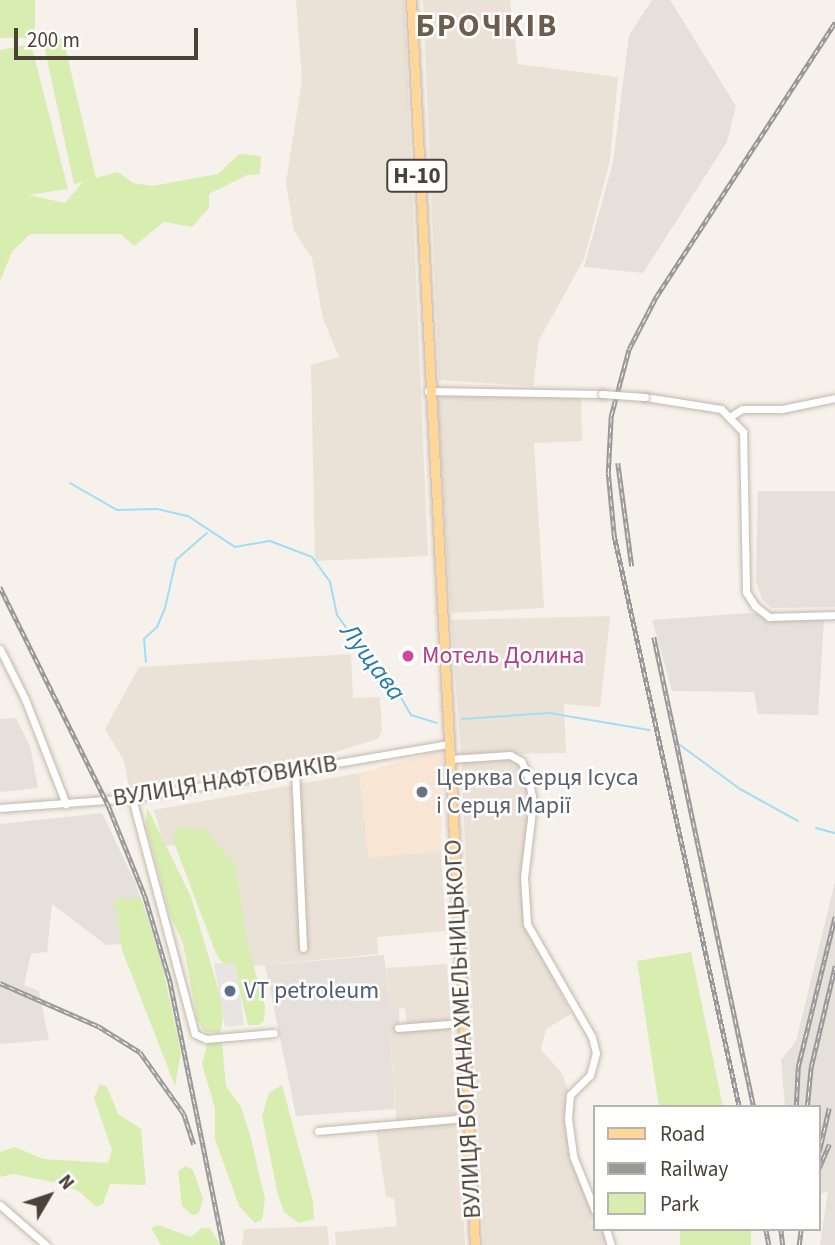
<!DOCTYPE html>
<meta charset="utf-8">
<style>
body{margin:0}
#map{position:relative;width:835px;height:1245px;overflow:hidden;background:#f6f1ea;font-family:"Source Sans 3",sans-serif}
div>[style]{position:absolute}
.residential>*{inset:0;background:#eae2d7;transform-origin:0 0}
.commercial>*{inset:0;background:#f9e5d4}
.industrial>*{inset:0;background:#e6e0db}
.green>*{inset:0;background:#d8edb0;transform-origin:0 0}
.parking>*{inset:0;background:#e7e4e1}
.stream>*{height:2px;margin:-1px;padding:0 1px;transform-origin:1px;border-radius:1px;background:#a2ddf6}
.roads{filter:drop-shadow(0 0 2px #c2b8ab) drop-shadow(0 0 2px #c2b8ab)}
.minor>*{height:7px;margin:-3.5px;padding:0 3.5px;transform-origin:3.5px;border-radius:3.5px;background:#fff}
.major>*{height:9px;margin:-4.5px;padding:0 4.5px;transform-origin:4.5px;border-radius:4.5px;background:#ffd79a}
.rail>*{height:4.5px;margin-top:-2.25px;transform-origin:0;background:repeating-linear-gradient(90deg,#fff 0 5px,#999 0 10px);box-sizing:border-box;border-block:2px solid #999}
.bridges{filter:drop-shadow(0 0 2px #c2b8ab) drop-shadow(0 0 2px #c2b8ab)}
.minor-bridge>*{height:7px;margin:-3.5px;padding:0 3.5px;transform-origin:3.5px;border-radius:3.5px;background:#fff}
.dots>*{width:19px;height:19px;translate:-50% -50%;box-sizing:border-box;border:4px solid #fff;border-radius:50%}
span{translate:-50% -50%;white-space:nowrap;text-align:center;line-height:1.15;-webkit-text-stroke:5px #fff;paint-order:stroke}
.shield-label span{padding:2px 5px;background:#fff;border:2px solid;border-radius:5px;-webkit-text-stroke-width:0}
.shield-label{font-size:23px;color:#4b4137;font-weight:700}
.hotel-label{font-size:24px;color:#b23c85}
.left{translate:0 -50%;text-align:left}
.worship-label{font-size:24px;color:#5b616d}
.street-label{font-size:24px;color:#4b4137}
.service-label{font-size:24px;color:#4e5e75}
.water-label{font-size:26px;color:#237da7;font-style:italic}
.district-label{font-size:32px;color:#6e5d4d;font-weight:700;letter-spacing:2px}
.legend{position:absolute;left:593px;top:1105px;width:228px;height:126px;box-sizing:border-box;background:#fff;border:2px solid #b7b3af;margin:0;padding:9px 12px;list-style:none;font-size:21px;color:#4b4137}
.legend li{display:flex;align-items:center;gap:14px;height:35px}
.legend b{width:35px;border:2px solid #b7b3af}
.north{position:absolute;left:14px;top:1161px;width:70px;height:70px;-webkit-text-stroke:5px #fff;paint-order:stroke;rotate:51deg;font-size:19px;font-weight:700;line-height:28px;text-align:center;color:#4b4137}
.north::after{content:'';display:block;margin:auto;width:24px;height:32px;background:#4b4137;clip-path:polygon(50% 0,100% 100%,50% 72%,0 100%)}
.scale{position:absolute;left:14px;top:28px;width:184px;height:32px;box-sizing:border-box;border:4px solid #4b4137;border-top:0;padding-left:9px;font-size:21px;line-height:24px;white-space:nowrap;color:#4b4137;-webkit-text-stroke:5px #fff;paint-order:stroke}
</style>
<div id="map">
<div class="residential">
<i style="clip-path:polygon(296px 0,404px 0,428px 556px,315px 561px,311px 365px,339px 357px,323px 319px,312px 258px,294px 231px,286px 183px,302px 80px)"></i>
<i style="clip-path:polygon(423px 0,510px 0,518px 64px,618px 77px,610px 161px,584px 259px,539px 340px,533px 386px,439px 380px)"></i>
<i style="clip-path:polygon(437px 396px,581px 397px,582px 441px,534px 443px,544px 608px,451px 613px)"></i>
<i style="clip-path:polygon(610px 616px,600px 707px,564px 704px,566px 753px,461px 755px,451px 620px)"></i>
<i style="clip-path:polygon(351px 654px,353px 698px,380px 697px,382px 731px,378px 739px,329px 754px,129px 789px,124px 761px,105px 729px,139px 667px)"></i>
<i style="clip-path:polygon(497px 757px,513px 759px,521px 766px,531px 794px,523px 917px,571px 1014px,546px 1029px,541px 1050px,562px 1073px,569px 1092px,572px 1155px,595px 1216px,595px 1229px,602px 1229px,607px 1245px,484px 1245px,461px 760px)"></i>
<i style="clip-path:polygon(359px 773px,369px 857px,441px 851px,446px 931px,377px 937px,378px 954px,253px 966px,207px 842px,164px 846px,154px 810px)"></i>
<i style="clip-path:polygon(447px 964px,451px 1021px,407px 1024px,405px 1008px,390px 1009px,386px 968px)"></i>
<i style="left:451px;top:1028px;width:89px;height:61px;rotate:86deg"></i>
<i style="clip-path:polygon(458px 1123px,465px 1245px,336px 1245px,335px 1232px,397px 1226px,394px 1199px,386px 1196px,376px 1129px)"></i>
<i style="clip-path:polygon(327px 1226px,329px 1245px,242px 1245px,244px 1229px)"></i>
</div>
<div class="commercial">
<i style="clip-path:polygon(443px 750px,441px 851px,369px 858px,359px 773px)"></i>
</div>
<div class="industrial">
<i style="clip-path:polygon(652px 0,670px 0,736px 106px,727px 142px,643px 273px,584px 267px,613px 162px,629px 35px)"></i>
<i style="clip-path:polygon(758px 491px,835px 491px,835px 607px,772px 608px,762px 599px,756px 582px)"></i>
<i style="clip-path:polygon(750px 613px,824px 621px,818px 715px,758px 714px,754px 692px,672px 691px,652px 620px)"></i>
<i style="clip-path:polygon(16px 718px,30px 746px,38px 788px,0 792px,0 719px)"></i>
<i style="clip-path:polygon(102px 813px,135px 882px,156px 942px,106px 945px,52px 904px,47px 952px,31px 954px,24px 985px,39px 991px,49px 1040px,0 1044px,0 824px)"></i>
<i style="clip-path:polygon(835px 882px,835px 1245px,820px 1245px,828px 1191px,819px 1195px,819px 1107px,785px 1107px,781px 1060px,796px 1041px)"></i>
<i style="clip-path:polygon(384px 955px,390px 1008px,399px 1008px,400px 1033px,390px 1034px,395px 1109px,296px 1116px,265px 965px)"></i>
</div>
<div class="green">
<i style="left:0;top:0;width:35px;height:38px"></i>
<i style="clip-path:polygon(63px 38px,96px 178px,118px 172px,133px 183px,152px 186px,218px 174px,239px 154px,261px 156px,260px 174px,247px 175px,209px 194px,209px 208px,192px 227px,164px 222px,134px 246px,121px 234px,30px 234px,12px 252px,0 281px,0 50px,31px 44px,68px 189px,28px 195px,65px 203px,83px 182px,74px 184px,43px 41px)"></i>
<i style="clip-path:polygon(147px 807px,191px 897px,220px 995px,223px 1019px,220px 1033px,205px 1032px,197px 1019px,183px 943px,170px 915px,146px 826px)"></i>
<i style="clip-path:polygon(177px 827px,206px 830px,235px 865px,247px 942px,265px 1006px,264px 1021px,258px 1025px,248px 1025px,236px 977px,217px 956px,173px 840px)"></i>
<i style="clip-path:polygon(141px 898px,162px 964px,181px 1053px,175px 1086px,122px 950px,115px 899px)"></i>
<i style="clip-path:polygon(691px 952px,723px 1107px,659px 1107px,637px 961px)"></i>
<i style="clip-path:polygon(208px 1041px,222px 1043px,226px 1086px,241px 1107px,250px 1135px,265px 1199px,262px 1220px,255px 1223px,239px 1206px,215px 1139px,215px 1108px,202px 1064px)"></i>
<i style="clip-path:polygon(100px 1084px,107px 1087px,118px 1114px,141px 1129px,146px 1185px,110px 1184px,103px 1204px,96px 1207px,80px 1192px,58px 1183px,13px 1174px,0 1177px,0 1152px,15px 1147px,43px 1159px,108px 1163px,112px 1150px,94px 1098px)"></i>
<i style="clip-path:polygon(282px 1085px,313px 1201px,314px 1219px,299px 1223px,284px 1212px,278px 1195px,262px 1116px,269px 1093px)"></i>
<i style="clip-path:polygon(186px 1166px,193px 1170px,203px 1198px,199px 1213px,192px 1215px,182px 1206px,178px 1171px)"></i>
<i style="clip-path:polygon(158px 1225px,191px 1237px,202px 1228px,210px 1228px,221px 1245px,161px 1245px,151px 1228px)"></i>
<i style="left:680px;top:1229px;width:71px;height:16px"></i>
</div>
<div class="parking">
<i style="clip-path:polygon(214px 963px,236px 964px,244px 1025px,225px 1027px)"></i>
</div>
<div class="stream">
<i style="left:70px;top:483px;width:54px;rotate:29.9deg"></i>
<i style="left:117px;top:510px;width:40px;rotate:-1.4deg"></i>
<i style="left:157px;top:509px;width:32px;rotate:13deg"></i>
<i style="left:188px;top:516px;width:56px;rotate:33.4deg"></i>
<i style="left:235px;top:547px;width:36px;rotate:-10deg"></i>
<i style="left:270px;top:541px;width:45px;rotate:20.9deg"></i>
<i style="left:312px;top:557px;width:31px;rotate:54deg"></i>
<i style="left:330px;top:582px;width:34px;rotate:78deg"></i>
<i style="left:337px;top:615px;width:62px;rotate:54.2deg"></i>
<i style="left:373px;top:665px;width:33px;rotate:46deg"></i>
<i style="left:396px;top:689px;width:30px;rotate:60deg"></i>
<i style="left:411px;top:715px;width:27px;rotate:17deg"></i>
<i style="left:146px;top:662px;width:23px;rotate:-95deg"></i>
<i style="left:144px;top:639px;width:18px;rotate:-43deg"></i>
<i style="left:157px;top:627px;width:21px;rotate:-67deg"></i>
<i style="left:165px;top:608px;width:49px;rotate:-77.1deg"></i>
<i style="left:176px;top:560px;width:41px;rotate:-41.1deg"></i>
<i style="left:462px;top:719px;width:87px;rotate:-3.9deg"></i>
<i style="left:549px;top:713px;width:102px;rotate:9.6deg"></i>
<i style="left:680px;top:745px;width:74px;rotate:36.3deg"></i>
<i style="left:740px;top:789px;width:66px;rotate:28.9deg"></i>
<i style="left:816px;top:828px;width:20px;rotate:15deg"></i>
</div>
<div class="roads">
<div class="minor">
<i style="left:428px;top:391px;width:174px;rotate:1deg"></i>
<i style="left:645px;top:397px;width:77px;rotate:9deg"></i>
<i style="left:721px;top:409px;width:32px;rotate:46deg"></i>
<i style="left:743px;top:432px;width:160px;rotate:88.9deg"></i>
<i style="left:746px;top:592px;width:17px;rotate:57deg"></i>
<i style="left:755px;top:606px;width:18px;rotate:38deg"></i>
<i style="left:769px;top:617px;width:66px;rotate:-1.7deg"></i>
<i style="left:731px;top:416px;width:13px;rotate:-32deg"></i>
<i style="left:742px;top:409px;width:40px"></i>
<i style="left:782px;top:409px;width:54px;rotate:-11.7deg"></i>
<i style="left:0;top:649px;width:56px;rotate:63.4deg"></i>
<i style="left:25px;top:699px;width:113px;rotate:68.7deg"></i>
<i style="left:450px;top:759px;width:60px;rotate:-3.8deg"></i>
<i style="left:510px;top:755px;width:13px;rotate:29deg"></i>
<i style="left:521px;top:761px;width:13px;rotate:63deg"></i>
<i style="left:527px;top:773px;width:30px;rotate:78deg"></i>
<i style="left:533px;top:802px;width:76px;rotate:96.8deg"></i>
<i style="left:524px;top:877px;width:47px;rotate:86.3deg"></i>
<i style="left:527px;top:924px;width:130px;rotate:60.1deg"></i>
<i style="left:592px;top:1037px;width:16px;rotate:76deg"></i>
<i style="left:596px;top:1053px;width:23px;rotate:105deg"></i>
<i style="left:590px;top:1075px;width:28px;rotate:135deg"></i>
<i style="left:570px;top:1095px;width:24px;rotate:95deg"></i>
<i style="left:568px;top:1119px;width:37px;rotate:82deg"></i>
<i style="left:573px;top:1156px;width:59px;rotate:68.2deg"></i>
<i style="left:295px;top:770px;width:178px;rotate:87.4deg"></i>
<i style="left:132px;top:798px;width:244px;rotate:75.1deg"></i>
<i style="left:195px;top:1034px;width:12px;rotate:24deg"></i>
<i style="left:206px;top:1039px;width:68px;rotate:-5deg"></i>
<i style="left:0;top:808px;width:132px;rotate:-4.3deg"></i>
<i style="left:132px;top:798px;width:321px;rotate:-9.7deg"></i>
<i style="left:398px;top:1028px;width:64px;rotate:-4.5deg"></i>
<i style="left:318px;top:1131px;width:150px;rotate:-5deg"></i>
<i style="left:0;top:1205px;width:61px;rotate:41deg"></i>
<i style="left:606px;top:1229px;width:17px;rotate:73deg"></i>
</div>
<div class="major">
<i style="left:411px;top:0;width:1247px;rotate:87.06deg"></i>
</div>
</div>
<div class="rail">
<i style="left:618px;top:463px;width:104px;rotate:82.3deg"></i>
<i style="left:0;top:587px;width:246px;rotate:63.6deg"></i>
<i style="left:109px;top:807px;width:96px;rotate:68deg"></i>
<i style="left:145px;top:896px;width:89px;rotate:73.6deg"></i>
<i style="left:170px;top:981px;width:269px;rotate:78.6deg"></i>
<i style="left:654px;top:637px;width:481px;rotate:78deg"></i>
<i style="left:0;top:983px;width:107px;rotate:23.7deg"></i>
<i style="left:98px;top:1026px;width:49px;rotate:31.8deg"></i>
<i style="left:140px;top:1052px;width:76px;rotate:54.6deg"></i>
<i style="left:184px;top:1114px;width:32px;rotate:72deg"></i>
<i style="left:739px;top:1107px;width:585px;rotate:-102.35deg"></i>
<i style="left:614px;top:536px;width:63px;rotate:-95.4deg"></i>
<i style="left:608px;top:473px;width:57px;rotate:-87deg"></i>
<i style="left:611px;top:416px;width:69px;rotate:-75deg"></i>
<i style="left:629px;top:349px;width:59px;rotate:-62.6deg"></i>
<i style="left:656px;top:297px;width:328px;rotate:-56.9deg"></i>
<i style="left:796px;top:1107px;width:40px;rotate:-87.1deg"></i>
<i style="left:798px;top:1067px;width:155px;rotate:-76.2deg"></i>
<i style="left:807px;top:1107px;width:40px;rotate:-84.3deg"></i>
<i style="left:811px;top:1067px;width:104px;rotate:-76.6deg"></i>
<i style="left:819px;top:1152px;width:45px;rotate:-77.2deg"></i>
<i style="left:819px;top:1168px;width:26px;rotate:-67deg"></i>
<i style="left:766px;top:1229px;width:16px;rotate:79deg"></i>
<i style="left:781px;top:1229px;width:16px;rotate:83deg"></i>
<i style="left:799px;top:1245px;width:16px;rotate:-83deg"></i>
</div>
<div class="bridges">
<div class="minor-bridge">
<i style="left:602px;top:394px;width:43px;rotate:4deg"></i>
</div>
</div>
<div class="dots">
<i style="left:408px;top:656px;background:#d1479c"></i>
<i style="left:422px;top:792px;background:#6b7280"></i>
<i style="left:230px;top:991px;background:#5c6f8a"></i>
</div>
<div class="shield-label">
<span style="left:417px;top:176px">Н-10</span>
</div>
<div class="hotel-label">
<span class="left" style="left:422px;top:656px">Мотель Долина</span>
</div>
<div class="worship-label">
<span class="left" style="left:436px;top:792px">Церква Серця Ісуса<br>і Серця Марії</span>
</div>
<div class="street-label">
<span style="left:225px;top:781px;rotate:-9deg">ВУЛИЦЯ НАФТОВИКІВ</span>
<span style="left:463px;top:1029px;rotate:-93deg">ВУЛИЦЯ БОГДАНА ХМЕЛЬНИЦЬКОГО</span>
</div>
<div class="service-label">
<span class="left" style="left:244px;top:991px">VT petroleum</span>
</div>
<div class="water-label">
<span style="left:373px;top:662px;rotate:53deg">Лущава</span>
</div>
<div class="district-label">
<span style="left:487px;top:26px">БРОЧКІВ</span>
</div>
<ul class="legend">
<li><b style="height:9px;background:#ffd79a"></b>Road</li>
<li><b style="height:9px;background:#999"></b>Railway</li>
<li><b style="height:19px;background:#d8edb0"></b>Park</li>
</ul>
<div class="north">N</div>
<div class="scale">200 m</div>
</div>
